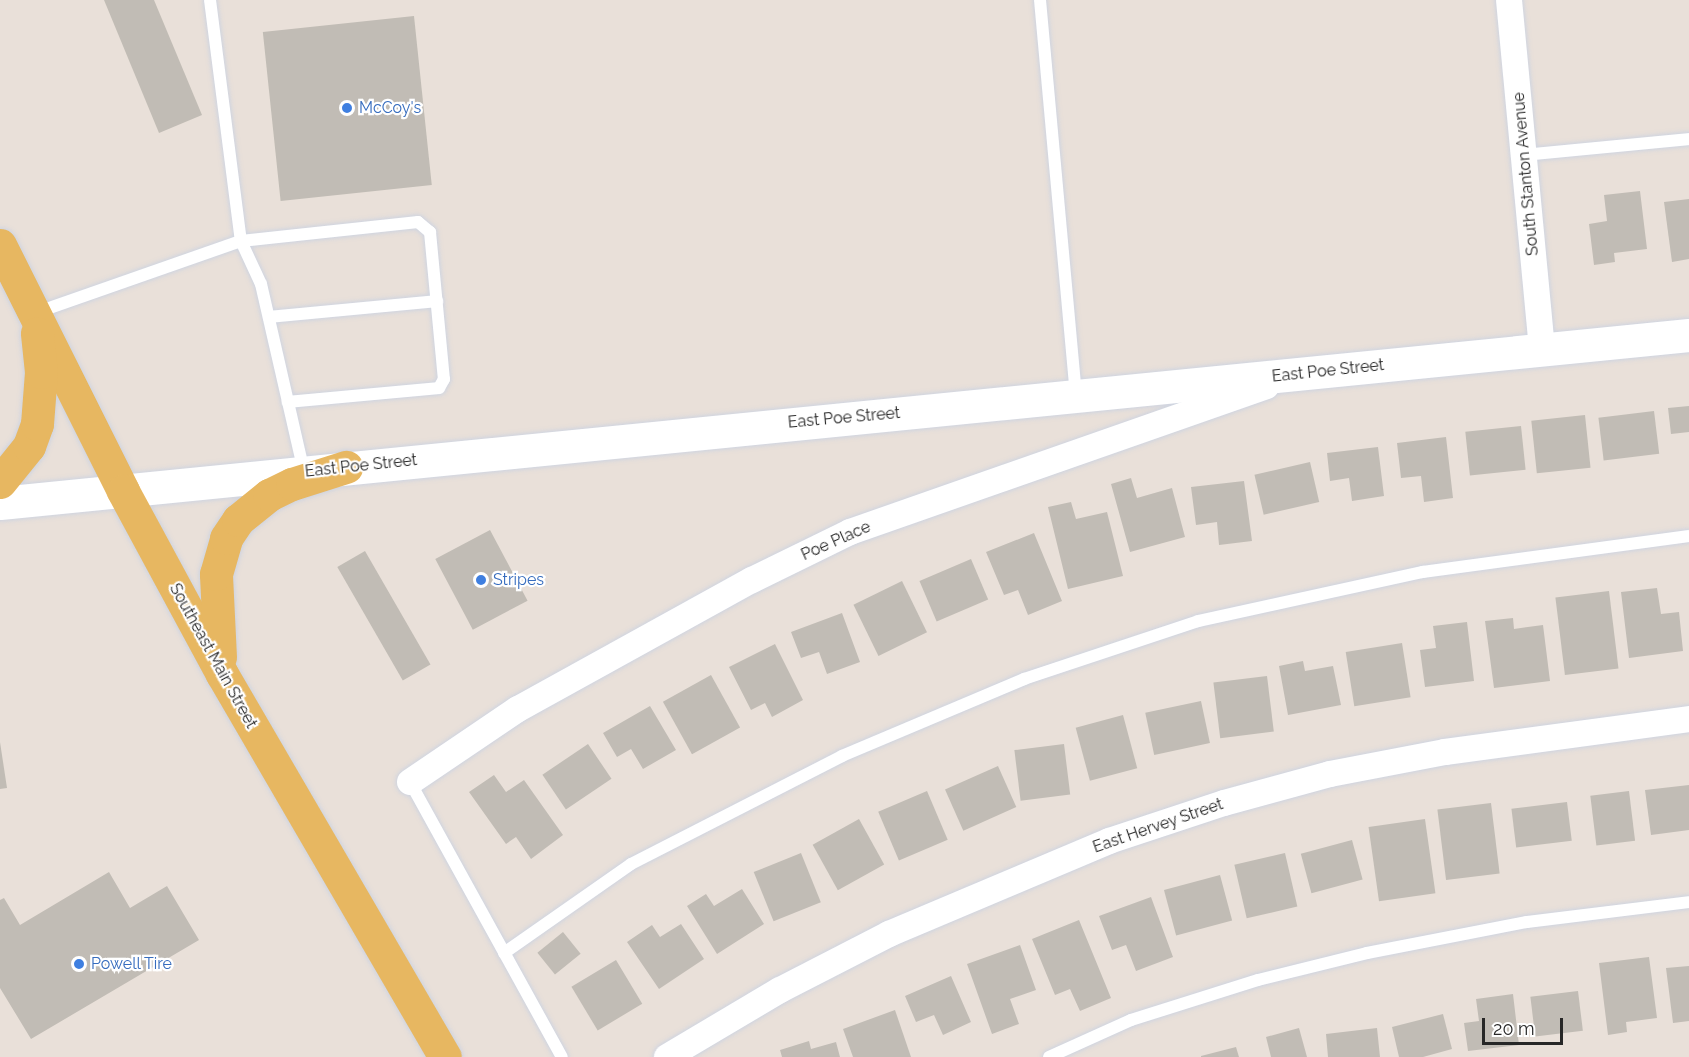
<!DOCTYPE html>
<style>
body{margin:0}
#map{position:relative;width:1689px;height:1057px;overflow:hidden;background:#e9e0d9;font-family:Raleway,sans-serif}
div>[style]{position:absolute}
.building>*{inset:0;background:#c1bcb5;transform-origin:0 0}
.roads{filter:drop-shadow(0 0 2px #cfd4e0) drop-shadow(0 0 2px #cfd4e0)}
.lane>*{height:12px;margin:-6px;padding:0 6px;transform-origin:6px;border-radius:6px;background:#fff}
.street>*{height:26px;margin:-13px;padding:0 13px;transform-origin:13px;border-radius:13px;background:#fff}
.secondary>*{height:33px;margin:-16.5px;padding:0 16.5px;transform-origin:16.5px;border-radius:16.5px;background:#fff}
.primary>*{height:33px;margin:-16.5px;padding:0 16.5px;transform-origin:16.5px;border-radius:16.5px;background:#e7b761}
.dots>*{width:16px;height:16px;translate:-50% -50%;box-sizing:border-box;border:3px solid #fff;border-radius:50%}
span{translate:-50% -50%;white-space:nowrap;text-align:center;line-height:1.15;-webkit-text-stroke:4.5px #fff;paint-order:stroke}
.shop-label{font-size:16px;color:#366cbe}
.left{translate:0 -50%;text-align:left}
.street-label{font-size:16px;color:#272727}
.scale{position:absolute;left:1482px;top:1018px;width:81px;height:27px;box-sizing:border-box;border:3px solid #272727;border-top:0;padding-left:8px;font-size:18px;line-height:21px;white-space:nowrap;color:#272727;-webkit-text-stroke:4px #fff;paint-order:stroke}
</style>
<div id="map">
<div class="building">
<i style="clip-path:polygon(104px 0,154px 0,202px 115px,159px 133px)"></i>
<i style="left:414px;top:16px;width:170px;height:152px;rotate:84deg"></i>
<i style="clip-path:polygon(1640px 191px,1647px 249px,1614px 253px,1615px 262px,1594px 265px,1589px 224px,1607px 221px,1604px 195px)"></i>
<i style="clip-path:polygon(1689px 199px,1689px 259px,1672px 262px,1664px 202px)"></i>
<i style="clip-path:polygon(1689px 406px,1689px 432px,1671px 434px,1668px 408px)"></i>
<i style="left:1654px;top:411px;width:43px;height:56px;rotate:83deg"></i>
<i style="left:1585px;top:415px;width:53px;height:54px;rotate:84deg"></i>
<i style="left:1521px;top:426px;width:44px;height:56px;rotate:84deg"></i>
<i style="clip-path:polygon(1446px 437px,1453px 498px,1424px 502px,1421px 476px,1401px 478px,1397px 443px)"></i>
<i style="clip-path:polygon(1378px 447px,1384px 496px,1352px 501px,1349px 478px,1330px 481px,1327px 453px)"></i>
<i style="left:1310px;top:462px;width:41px;height:57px;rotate:77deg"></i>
<i style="clip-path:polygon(1131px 478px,1137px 498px,1172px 488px,1185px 537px,1130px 552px,1111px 484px)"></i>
<i style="clip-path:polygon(1244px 481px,1252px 541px,1219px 545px,1217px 522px,1196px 525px,1191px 487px)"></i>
<i style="clip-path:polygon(1071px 502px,1076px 519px,1107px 512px,1123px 576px,1068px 589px,1048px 507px)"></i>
<i style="left:490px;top:530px;width:80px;height:62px;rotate:62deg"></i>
<i style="clip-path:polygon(1034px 533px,1062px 601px,1028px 615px,1018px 590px,1004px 595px,986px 552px)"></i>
<i style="left:365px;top:551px;width:131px;height:32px;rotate:60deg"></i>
<i style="left:971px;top:559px;width:44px;height:56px;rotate:67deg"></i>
<i style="left:902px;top:581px;width:57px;height:54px;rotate:64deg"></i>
<i style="clip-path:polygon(1657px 588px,1661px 614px,1679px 612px,1683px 651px,1629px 658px,1621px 592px)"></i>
<i style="left:1609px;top:591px;width:78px;height:54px;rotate:83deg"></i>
<i style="clip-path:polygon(842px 613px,860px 662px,827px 674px,819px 652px,801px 658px,791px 632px)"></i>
<i style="clip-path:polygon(1513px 618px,1514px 629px,1543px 625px,1550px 681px,1494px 688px,1485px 621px)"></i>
<i style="clip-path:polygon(1467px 622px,1474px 681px,1425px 687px,1420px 650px,1436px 648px,1433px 626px)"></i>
<i style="left:1402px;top:643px;width:55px;height:57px;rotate:81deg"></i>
<i style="clip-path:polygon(775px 644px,803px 700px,772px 717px,765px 703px,751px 710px,729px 667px)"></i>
<i style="clip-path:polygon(1303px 661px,1305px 671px,1333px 666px,1341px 705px,1288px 715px,1279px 666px)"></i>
<i style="left:711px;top:675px;width:60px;height:55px;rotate:61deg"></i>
<i style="left:1267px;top:676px;width:56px;height:54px;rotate:83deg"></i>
<i style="left:1201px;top:701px;width:43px;height:57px;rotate:78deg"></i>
<i style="clip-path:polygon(650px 706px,676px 750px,643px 769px,631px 749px,617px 757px,603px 733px)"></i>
<i style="left:1123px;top:715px;width:55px;height:49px;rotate:75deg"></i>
<i style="clip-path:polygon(0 742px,7px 788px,0 789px)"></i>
<i style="left:588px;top:744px;width:42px;height:55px;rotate:56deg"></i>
<i style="left:1064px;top:744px;width:51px;height:50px;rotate:83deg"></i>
<i style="left:998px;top:766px;width:45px;height:58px;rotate:66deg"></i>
<i style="clip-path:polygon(494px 775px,506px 792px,524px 780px,563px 835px,531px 859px,516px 837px,506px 844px,469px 792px)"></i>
<i style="clip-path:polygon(1689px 785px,1689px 830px,1651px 835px,1645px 790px)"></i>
<i style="left:927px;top:791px;width:53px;height:53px;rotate:67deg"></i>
<i style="left:1629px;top:791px;width:50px;height:39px;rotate:83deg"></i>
<i style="left:1567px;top:802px;width:39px;height:56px;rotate:83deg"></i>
<i style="left:1491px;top:803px;width:71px;height:54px;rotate:83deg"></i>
<i style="left:859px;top:819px;width:52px;height:53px;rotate:61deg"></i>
<i style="left:1425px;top:819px;width:75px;height:57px;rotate:82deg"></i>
<i style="left:1352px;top:840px;width:41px;height:53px;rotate:75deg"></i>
<i style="left:801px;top:853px;width:53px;height:51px;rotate:68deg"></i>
<i style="left:1285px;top:853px;width:55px;height:52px;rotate:77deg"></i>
<i style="clip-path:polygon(109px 872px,130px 908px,167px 886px,199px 940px,31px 1039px,0 988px,0 900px,4px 898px,20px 925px)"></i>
<i style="left:1220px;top:875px;width:47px;height:58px;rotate:75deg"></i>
<i style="clip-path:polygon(742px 889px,764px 924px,717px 954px,687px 906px,706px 894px,714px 906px)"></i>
<i style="clip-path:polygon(1151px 897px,1173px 957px,1136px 971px,1126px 945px,1112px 950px,1099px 916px)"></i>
<i style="clip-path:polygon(1079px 920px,1111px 998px,1080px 1011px,1070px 989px,1055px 995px,1032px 939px)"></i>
<i style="clip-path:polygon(681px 924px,704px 959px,659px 989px,627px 942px,652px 925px,660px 937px)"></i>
<i style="left:563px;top:932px;width:28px;height:33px;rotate:51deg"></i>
<i style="clip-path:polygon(1020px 945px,1036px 990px,1010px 999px,1019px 1024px,992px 1034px,967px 964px)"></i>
<i style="clip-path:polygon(1649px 957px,1657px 1018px,1626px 1022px,1627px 1032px,1608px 1035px,1599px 963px)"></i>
<i style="left:616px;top:960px;width:51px;height:52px;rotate:59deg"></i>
<i style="clip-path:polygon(1689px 966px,1689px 1021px,1673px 1023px,1666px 968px)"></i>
<i style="clip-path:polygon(951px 976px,971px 1022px,943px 1035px,934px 1015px,916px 1022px,905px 996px)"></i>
<i style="left:1578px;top:991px;width:40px;height:48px;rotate:83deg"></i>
<i style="clip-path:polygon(1513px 994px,1519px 1045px,1468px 1051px,1464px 1023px,1479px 1021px,1476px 999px)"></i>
<i style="clip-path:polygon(895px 1010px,911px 1057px,853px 1057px,843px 1029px)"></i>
<i style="clip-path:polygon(1443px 1014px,1452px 1049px,1423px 1057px,1399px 1057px,1392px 1027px)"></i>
<i style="clip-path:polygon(1299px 1028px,1307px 1057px,1271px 1057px,1266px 1037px)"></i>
<i style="clip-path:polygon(1377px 1028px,1380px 1057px,1328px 1057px,1326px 1034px)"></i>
<i style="clip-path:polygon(809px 1041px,811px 1049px,836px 1042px,840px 1057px,782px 1057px,780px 1050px)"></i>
<i style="clip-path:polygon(1236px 1047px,1239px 1057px,1201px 1057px,1201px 1056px)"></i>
</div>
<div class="roads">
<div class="lane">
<i style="left:210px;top:0;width:243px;rotate:82.7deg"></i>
<i style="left:241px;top:241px;width:47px;rotate:65.1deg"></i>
<i style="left:261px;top:284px;width:192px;rotate:77.1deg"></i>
<i style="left:1040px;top:0;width:397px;rotate:84.8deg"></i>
<i style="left:1524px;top:155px;width:166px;rotate:-5.5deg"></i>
<i style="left:35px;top:313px;width:218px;rotate:-19.3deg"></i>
<i style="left:241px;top:241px;width:178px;rotate:-6.1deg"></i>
<i style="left:418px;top:222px;width:16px;rotate:40deg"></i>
<i style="left:430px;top:232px;width:148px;rotate:84.6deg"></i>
<i style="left:444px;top:379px;width:10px;rotate:119deg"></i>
<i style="left:439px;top:388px;width:152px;rotate:174.7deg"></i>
<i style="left:269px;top:317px;width:169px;rotate:-5.4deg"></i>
<i style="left:410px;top:782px;width:314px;rotate:61.1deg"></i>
<i style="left:504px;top:953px;width:155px;rotate:-35deg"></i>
<i style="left:631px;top:864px;width:237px;rotate:-27.1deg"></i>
<i style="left:842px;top:756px;width:198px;rotate:-22.9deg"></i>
<i style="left:1024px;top:679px;width:183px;rotate:-18.4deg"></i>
<i style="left:1198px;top:621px;width:230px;rotate:-12.3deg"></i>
<i style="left:1423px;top:572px;width:268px;rotate:-7.7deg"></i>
<i style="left:1049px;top:1057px;width:90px;rotate:-24.3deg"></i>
<i style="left:1131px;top:1020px;width:133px;rotate:-17.5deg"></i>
<i style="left:1258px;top:980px;width:112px;rotate:-13.9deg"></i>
<i style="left:1367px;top:953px;width:163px;rotate:-11deg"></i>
<i style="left:1527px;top:922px;width:163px;rotate:-7deg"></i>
</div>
<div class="street">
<i style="left:1509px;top:0;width:351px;rotate:84.6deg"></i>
<i style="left:410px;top:782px;width:130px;rotate:-34.1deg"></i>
<i style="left:518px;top:709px;width:267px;rotate:-28.9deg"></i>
<i style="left:752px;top:580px;width:109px;rotate:-26.1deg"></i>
<i style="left:850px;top:532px;width:441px;rotate:-19.3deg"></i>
<i style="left:667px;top:1057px;width:131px;rotate:-30.7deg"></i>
<i style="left:780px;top:990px;width:123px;rotate:-27.2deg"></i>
<i style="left:889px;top:934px;width:239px;rotate:-22.9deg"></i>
<i style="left:1109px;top:841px;width:121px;rotate:-18.3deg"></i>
<i style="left:1224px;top:803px;width:110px;rotate:-15.3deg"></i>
<i style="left:1330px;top:774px;width:117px;rotate:-10.8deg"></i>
<i style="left:1445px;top:752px;width:246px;rotate:-7.7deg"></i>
</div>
<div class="secondary">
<i style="left:0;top:503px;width:1697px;rotate:-5.68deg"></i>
</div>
<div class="primary">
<i style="left:0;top:245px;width:275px;rotate:63.4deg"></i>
<i style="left:123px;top:491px;width:208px;rotate:61.6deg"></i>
<i style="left:222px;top:674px;width:443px;rotate:59.8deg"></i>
<i style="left:0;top:482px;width:46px;rotate:-51.1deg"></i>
<i style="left:29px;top:446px;width:23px;rotate:-70deg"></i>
<i style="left:37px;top:424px;width:52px;rotate:-85.6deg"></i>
<i style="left:41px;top:372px;width:39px;rotate:-96deg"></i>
<i style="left:220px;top:657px;width:83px;rotate:-92.8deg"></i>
<i style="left:216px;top:574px;width:37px;rotate:-74deg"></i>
<i style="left:226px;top:538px;width:22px;rotate:-56deg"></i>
<i style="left:238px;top:520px;width:40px;rotate:-39deg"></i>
<i style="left:269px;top:495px;width:25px;rotate:-26deg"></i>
<i style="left:292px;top:484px;width:57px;rotate:-17.5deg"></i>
</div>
</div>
<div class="dots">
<i style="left:347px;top:108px;background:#3f7fe0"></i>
<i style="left:481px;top:580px;background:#3f7fe0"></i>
<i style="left:79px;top:964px;background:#3f7fe0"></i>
</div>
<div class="shop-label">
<span class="left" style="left:359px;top:108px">McCoy's</span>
<span class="left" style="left:493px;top:580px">Stripes</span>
<span class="left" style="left:91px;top:964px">Powell Tire</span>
</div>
<div class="street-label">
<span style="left:1526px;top:174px;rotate:-95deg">South Stanton Avenue</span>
<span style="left:1328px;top:371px;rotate:-6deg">East Poe Street</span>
<span style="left:844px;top:418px;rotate:-5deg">East Poe Street</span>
<span style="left:361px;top:466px;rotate:-6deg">East Poe Street</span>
<span style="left:836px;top:541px;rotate:-24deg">Poe Place</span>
<span style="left:213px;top:656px;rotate:61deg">Southeast Main Street</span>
<span style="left:1158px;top:826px;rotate:-19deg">East Hervey Street</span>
</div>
<div class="scale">20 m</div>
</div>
